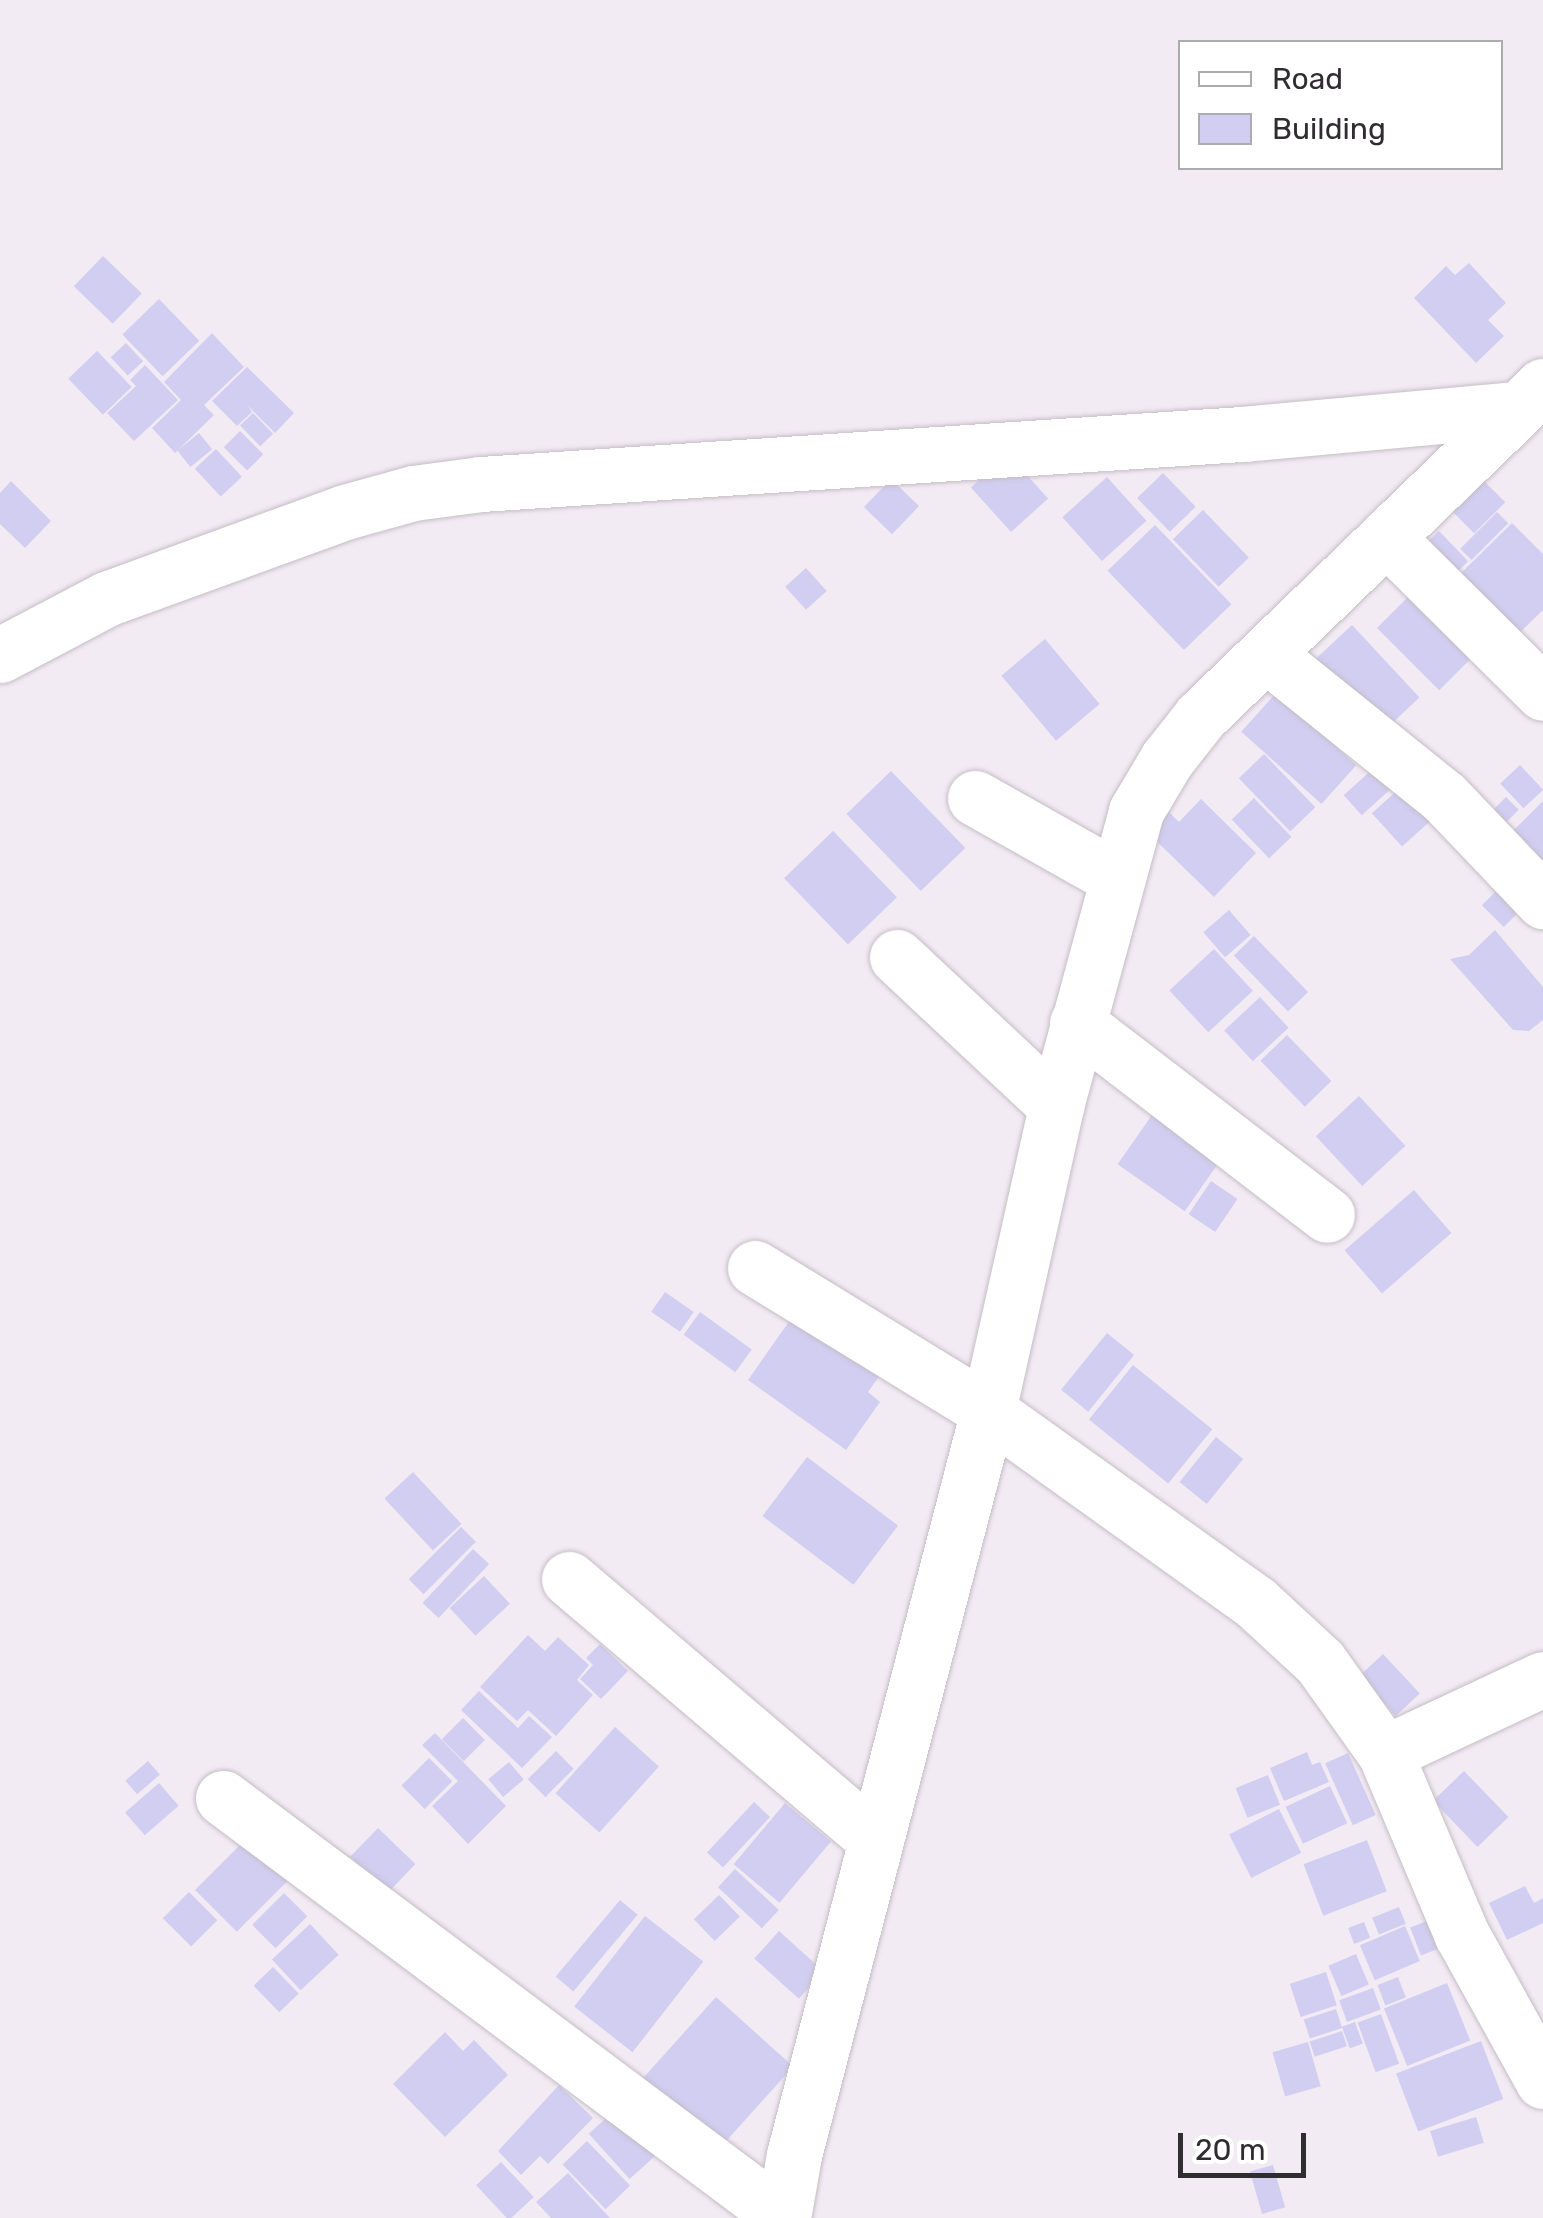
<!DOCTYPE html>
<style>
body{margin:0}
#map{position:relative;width:1543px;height:2218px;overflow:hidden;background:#f3ebf4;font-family:Rubik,sans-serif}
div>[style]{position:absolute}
.building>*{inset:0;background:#d1cef2;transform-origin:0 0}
.roads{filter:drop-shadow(0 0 2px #c5bcc5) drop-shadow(0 0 2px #c5bcc5)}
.minor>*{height:55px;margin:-27.5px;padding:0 27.5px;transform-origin:27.5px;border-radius:27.5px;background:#fff}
span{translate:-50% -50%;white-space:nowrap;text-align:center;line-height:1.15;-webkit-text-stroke:10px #fff;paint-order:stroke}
.legend{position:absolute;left:1178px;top:40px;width:325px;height:130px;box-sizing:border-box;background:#fff;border:2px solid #acabad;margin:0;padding:12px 18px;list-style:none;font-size:30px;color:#302d31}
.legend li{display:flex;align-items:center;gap:20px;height:50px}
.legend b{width:50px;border:2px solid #acabad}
.scale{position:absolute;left:1178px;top:2133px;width:128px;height:45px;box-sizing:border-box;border:5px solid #302d31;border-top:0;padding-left:12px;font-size:30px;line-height:35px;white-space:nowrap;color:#302d31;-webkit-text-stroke:8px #fff;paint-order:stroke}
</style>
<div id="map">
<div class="building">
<i style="left:103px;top:256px;width:54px;height:42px;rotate:44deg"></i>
<i style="clip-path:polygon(1469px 263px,1506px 303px,1488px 320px,1504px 336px,1476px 363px,1414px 298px,1446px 266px,1455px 275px)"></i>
<i style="left:159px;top:299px;width:58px;height:51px;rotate:46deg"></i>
<i style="clip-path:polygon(212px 333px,244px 367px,204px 405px,214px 415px,175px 453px,152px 428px,181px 400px,164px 382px)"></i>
<i style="left:126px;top:343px;width:25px;height:21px;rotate:47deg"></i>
<i style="left:97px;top:351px;width:50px;height:40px;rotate:46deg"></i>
<i style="clip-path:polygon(145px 365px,178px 400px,134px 441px,107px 413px,136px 386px,130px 380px)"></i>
<i style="clip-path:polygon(247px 367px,294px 413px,275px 433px,248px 406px,252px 412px,237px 426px,212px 401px)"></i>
<i style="left:253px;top:413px;width:29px;height:18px;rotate:46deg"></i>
<i style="left:240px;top:431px;width:33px;height:23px;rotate:45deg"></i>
<i style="left:199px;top:433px;width:21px;height:28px;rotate:51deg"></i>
<i style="left:216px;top:449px;width:38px;height:29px;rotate:47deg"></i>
<i style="left:1008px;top:454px;width:60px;height:50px;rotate:48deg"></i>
<i style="left:1163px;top:473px;width:47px;height:36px;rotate:46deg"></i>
<i style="left:1107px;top:477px;width:59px;height:60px;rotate:48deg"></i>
<i style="left:891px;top:479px;width:39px;height:39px;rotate:44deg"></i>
<i style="clip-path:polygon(11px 481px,51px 521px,25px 548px,0 524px,0 493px)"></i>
<i style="left:1484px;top:481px;width:30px;height:44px;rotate:45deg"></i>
<i style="left:1203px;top:510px;width:66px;height:42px;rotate:46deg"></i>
<i style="left:1497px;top:512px;width:16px;height:52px;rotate:45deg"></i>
<i style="clip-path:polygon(1512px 523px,1543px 554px,1543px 610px,1511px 641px,1452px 582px)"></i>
<i style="left:1155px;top:525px;width:110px;height:66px;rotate:46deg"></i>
<i style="left:1439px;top:531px;width:42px;height:23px;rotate:46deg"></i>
<i style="left:806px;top:568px;width:31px;height:28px;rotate:48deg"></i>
<i style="left:1418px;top:587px;width:88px;height:58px;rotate:45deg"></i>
<i style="left:1352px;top:625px;width:99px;height:59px;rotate:47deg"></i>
<i style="left:1045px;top:639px;width:85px;height:57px;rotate:50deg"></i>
<i style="left:1276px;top:693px;width:108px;height:52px;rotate:42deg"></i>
<i style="left:1264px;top:754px;width:74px;height:35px;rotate:46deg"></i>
<i style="left:1386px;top:757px;width:27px;height:57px;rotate:48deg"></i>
<i style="left:1520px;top:765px;width:34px;height:27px;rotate:47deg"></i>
<i style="left:891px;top:771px;width:107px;height:62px;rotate:46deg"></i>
<i style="left:1412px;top:777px;width:45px;height:54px;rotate:48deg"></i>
<i style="left:1506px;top:797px;width:18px;height:25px;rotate:45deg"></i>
<i style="left:1254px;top:798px;width:54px;height:31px;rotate:46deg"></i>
<i style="clip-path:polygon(1201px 799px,1256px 853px,1214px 897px,1147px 832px,1168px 811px,1179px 822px)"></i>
<i style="clip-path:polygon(1543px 801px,1543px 867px,1510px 834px)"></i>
<i style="left:833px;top:831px;width:92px;height:68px;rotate:46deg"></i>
<i style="left:1496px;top:891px;width:31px;height:20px;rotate:45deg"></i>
<i style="left:1229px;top:910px;width:33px;height:34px;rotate:49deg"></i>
<i style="clip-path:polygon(1495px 930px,1543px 987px,1543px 1020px,1529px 1031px,1513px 1030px,1450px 959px,1469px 955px)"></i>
<i style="left:1254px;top:936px;width:78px;height:28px;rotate:46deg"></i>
<i style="left:1214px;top:949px;width:57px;height:61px;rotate:47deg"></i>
<i style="left:1260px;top:997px;width:42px;height:49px;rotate:47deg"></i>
<i style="left:1287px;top:1035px;width:64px;height:37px;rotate:46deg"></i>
<i style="left:1359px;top:1096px;width:68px;height:59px;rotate:47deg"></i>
<i style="left:1152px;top:1115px;width:82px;height:60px;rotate:35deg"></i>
<i style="left:1211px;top:1181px;width:32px;height:40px;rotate:34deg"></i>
<i style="left:1414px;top:1190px;width:57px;height:92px;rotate:49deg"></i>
<i style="left:665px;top:1292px;width:35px;height:24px;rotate:35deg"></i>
<i style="clip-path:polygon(797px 1310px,883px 1371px,868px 1392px,880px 1402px,846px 1450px,748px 1380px)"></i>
<i style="left:700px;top:1312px;width:64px;height:28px;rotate:36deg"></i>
<i style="left:1107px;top:1333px;width:35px;height:73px;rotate:39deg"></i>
<i style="left:1133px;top:1365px;width:102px;height:70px;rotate:39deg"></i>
<i style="left:1216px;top:1437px;width:35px;height:58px;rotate:39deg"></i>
<i style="left:807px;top:1457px;width:114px;height:74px;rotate:37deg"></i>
<i style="left:413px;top:1472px;width:71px;height:39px;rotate:47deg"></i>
<i style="left:461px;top:1527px;width:21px;height:74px;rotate:45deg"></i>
<i style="left:473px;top:1549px;width:22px;height:74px;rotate:43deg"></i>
<i style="left:484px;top:1576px;width:38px;height:47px;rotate:47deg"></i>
<i style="clip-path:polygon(528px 1635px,545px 1651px,558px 1637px,589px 1665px,577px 1680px,593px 1695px,556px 1736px,528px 1710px,517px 1721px,480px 1687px)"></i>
<i style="clip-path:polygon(600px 1644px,628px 1671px,601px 1699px,580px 1679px,593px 1665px,586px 1658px)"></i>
<i style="left:1383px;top:1654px;width:54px;height:33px;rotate:47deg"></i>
<i style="clip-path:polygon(479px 1691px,518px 1728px,529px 1716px,552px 1737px,522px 1768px,461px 1710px)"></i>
<i style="left:463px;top:1718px;width:31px;height:30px;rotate:45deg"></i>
<i style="left:615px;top:1727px;width:59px;height:89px;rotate:42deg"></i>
<i style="clip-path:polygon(435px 1733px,506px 1806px,468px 1844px,432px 1806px,458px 1781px,422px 1745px)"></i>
<i style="left:556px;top:1751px;width:25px;height:40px;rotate:45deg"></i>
<i style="clip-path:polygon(1307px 1752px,1312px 1765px,1320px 1762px,1329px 1782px,1284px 1801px,1270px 1768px)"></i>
<i style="left:1348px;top:1753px;width:68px;height:25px;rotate:66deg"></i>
<i style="left:429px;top:1758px;width:33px;height:39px;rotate:45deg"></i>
<i style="left:148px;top:1761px;width:18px;height:30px;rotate:49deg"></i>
<i style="left:509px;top:1762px;width:23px;height:27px;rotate:50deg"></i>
<i style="left:1464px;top:1771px;width:64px;height:43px;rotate:46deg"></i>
<i style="left:1268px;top:1775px;width:32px;height:35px;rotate:68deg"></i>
<i style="left:159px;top:1783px;width:30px;height:45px;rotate:49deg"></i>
<i style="left:1330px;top:1786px;width:41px;height:49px;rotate:65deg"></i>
<i style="left:754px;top:1802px;width:22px;height:69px;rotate:43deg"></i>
<i style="left:785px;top:1803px;width:60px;height:80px;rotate:40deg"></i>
<i style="left:1279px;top:1809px;width:49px;height:56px;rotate:63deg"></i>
<i style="left:378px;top:1828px;width:52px;height:40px;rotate:44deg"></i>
<i style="left:246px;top:1839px;width:59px;height:72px;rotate:45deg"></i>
<i style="left:1367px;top:1840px;width:55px;height:68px;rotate:69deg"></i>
<i style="left:735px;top:1869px;width:60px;height:25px;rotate:43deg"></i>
<i style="clip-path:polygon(1525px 1886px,1534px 1903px,1543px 1898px,1543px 1923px,1507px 1940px,1489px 1903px)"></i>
<i style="left:189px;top:1892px;width:40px;height:37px;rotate:45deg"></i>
<i style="left:284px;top:1893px;width:33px;height:45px;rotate:45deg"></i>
<i style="left:719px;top:1895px;width:30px;height:35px;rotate:46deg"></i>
<i style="left:620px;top:1900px;width:23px;height:100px;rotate:40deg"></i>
<i style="left:1399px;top:1907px;width:18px;height:29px;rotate:68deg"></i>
<i style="left:645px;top:1916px;width:74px;height:115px;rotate:38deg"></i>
<i style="left:1427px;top:1921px;width:30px;height:18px;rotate:69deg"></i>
<i style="left:1364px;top:1922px;width:17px;height:17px;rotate:69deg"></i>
<i style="left:310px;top:1924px;width:42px;height:52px;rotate:47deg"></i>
<i style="left:1405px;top:1926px;width:38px;height:49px;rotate:67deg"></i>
<i style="left:779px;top:1931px;width:60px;height:37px;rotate:42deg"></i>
<i style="left:1356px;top:1954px;width:33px;height:30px;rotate:67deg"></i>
<i style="left:273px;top:1967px;width:37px;height:27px;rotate:46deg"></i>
<i style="left:1326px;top:1972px;width:35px;height:38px;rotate:72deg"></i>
<i style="left:1398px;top:1977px;width:22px;height:22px;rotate:69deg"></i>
<i style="left:1447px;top:1983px;width:62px;height:68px;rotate:68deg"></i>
<i style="left:1373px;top:1988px;width:23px;height:36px;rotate:70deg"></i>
<i style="left:716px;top:1997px;width:104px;height:110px;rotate:42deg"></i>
<i style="left:1336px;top:2009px;width:20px;height:34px;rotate:72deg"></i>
<i style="left:1381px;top:2014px;width:53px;height:25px;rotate:70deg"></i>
<i style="left:1355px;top:2022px;width:23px;height:14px;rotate:70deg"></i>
<i style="left:1342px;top:2031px;width:16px;height:34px;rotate:72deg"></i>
<i style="clip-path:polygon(445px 2032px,463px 2051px,474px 2040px,508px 2075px,445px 2137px,393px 2084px)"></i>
<i style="left:1481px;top:2041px;width:62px;height:91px;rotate:69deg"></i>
<i style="left:1308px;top:2042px;width:46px;height:37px;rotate:74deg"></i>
<i style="clip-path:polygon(559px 2085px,593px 2118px,548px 2164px,540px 2156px,521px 2175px,498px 2151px)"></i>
<i style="left:614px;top:2111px;width:61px;height:34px;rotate:48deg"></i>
<i style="left:1476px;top:2117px;width:27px;height:48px;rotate:73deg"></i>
<i style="left:587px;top:2141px;width:62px;height:34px;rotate:46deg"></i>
<i style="left:501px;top:2162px;width:48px;height:34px;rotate:47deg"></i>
<i style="left:1273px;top:2165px;width:44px;height:24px;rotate:74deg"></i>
<i style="clip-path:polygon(568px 2173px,610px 2218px,551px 2218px,536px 2202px)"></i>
</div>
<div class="roads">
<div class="minor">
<i style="left:1386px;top:537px;width:221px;rotate:44.8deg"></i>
<i style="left:1266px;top:654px;width:228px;rotate:38.8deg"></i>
<i style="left:1444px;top:797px;width:144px;rotate:46.4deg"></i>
<i style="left:0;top:655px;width:120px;rotate:-27.8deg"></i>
<i style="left:106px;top:599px;width:254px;rotate:-20deg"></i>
<i style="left:345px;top:512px;width:71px;rotate:-15.6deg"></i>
<i style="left:413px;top:493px;width:69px;rotate:-7.5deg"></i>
<i style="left:481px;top:484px;width:763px;rotate:-3.76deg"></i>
<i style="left:1242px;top:434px;width:276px;rotate:-5.2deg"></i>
<i style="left:975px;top:798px;width:161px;rotate:29.4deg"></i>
<i style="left:897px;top:957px;width:218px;rotate:43.1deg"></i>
<i style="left:1077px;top:1023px;width:315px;rotate:37.5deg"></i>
<i style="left:755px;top:1268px;width:273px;rotate:31.5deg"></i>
<i style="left:988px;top:1411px;width:328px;rotate:35.6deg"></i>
<i style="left:1255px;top:1602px;width:88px;rotate:42.7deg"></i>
<i style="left:1320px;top:1662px;width:112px;rotate:54.5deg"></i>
<i style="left:1385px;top:1753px;width:174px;rotate:-25.1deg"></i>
<i style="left:569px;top:1579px;width:402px;rotate:40.4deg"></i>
<i style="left:1385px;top:1753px;width:198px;rotate:67.1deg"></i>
<i style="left:1462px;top:1935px;width:167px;rotate:61deg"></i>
<i style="left:223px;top:1798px;width:699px;rotate:36.8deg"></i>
<i style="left:783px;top:2218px;width:64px;rotate:-80.1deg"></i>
<i style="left:794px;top:2155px;width:769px;rotate:-75.39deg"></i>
<i style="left:988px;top:1411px;width:312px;rotate:-77.4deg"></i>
<i style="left:1056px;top:1106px;width:306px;rotate:-74.8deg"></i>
<i style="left:1136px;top:811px;width:61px;rotate:-59.2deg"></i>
<i style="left:1167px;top:759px;width:55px;rotate:-51.7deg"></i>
<i style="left:1201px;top:716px;width:475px;rotate:-44deg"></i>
</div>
</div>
<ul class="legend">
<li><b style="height:12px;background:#fff"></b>Road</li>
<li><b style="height:28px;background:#d1cef2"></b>Building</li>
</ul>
<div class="scale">20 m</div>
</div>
